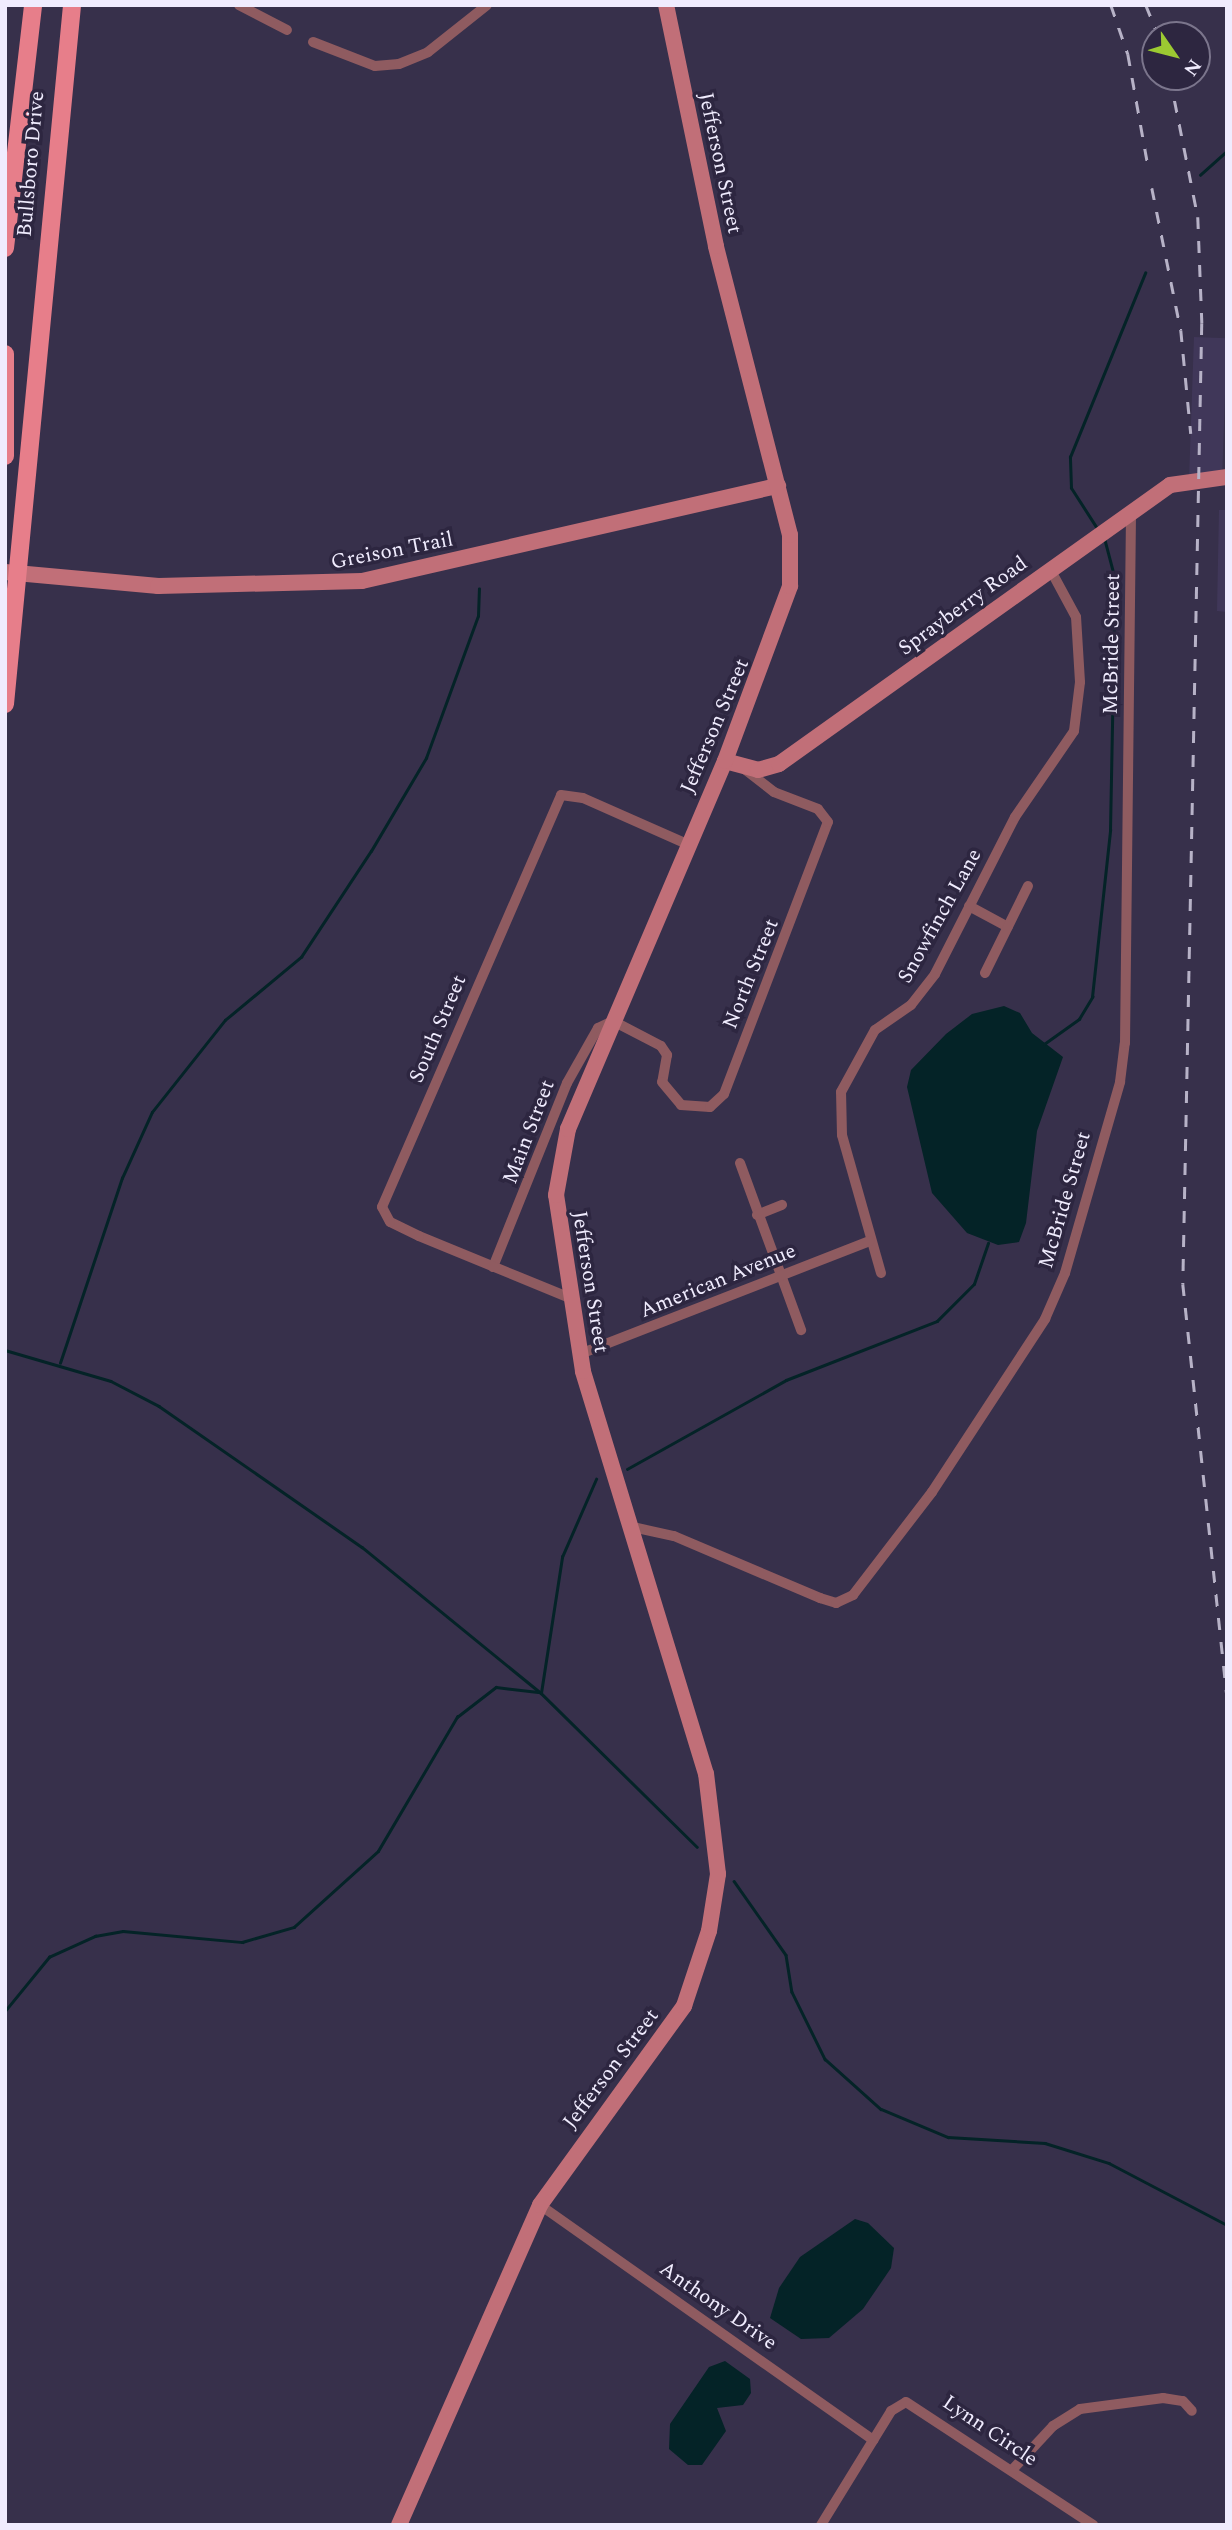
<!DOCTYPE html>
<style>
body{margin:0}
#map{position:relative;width:1232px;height:2530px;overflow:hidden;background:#37304b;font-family:Spectral,serif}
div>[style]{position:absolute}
.built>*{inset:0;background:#403759;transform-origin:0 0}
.water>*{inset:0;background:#042327}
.stream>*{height:2.5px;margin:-1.25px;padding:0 1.25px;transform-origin:1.25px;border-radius:1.25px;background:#042327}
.street>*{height:10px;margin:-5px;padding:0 5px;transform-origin:5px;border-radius:5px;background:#8f5b60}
.secondary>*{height:16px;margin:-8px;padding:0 8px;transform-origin:8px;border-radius:8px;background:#c16f78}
.primary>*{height:18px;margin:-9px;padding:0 9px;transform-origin:9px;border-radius:9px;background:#e77e8a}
.rail>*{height:2.5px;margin-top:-1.25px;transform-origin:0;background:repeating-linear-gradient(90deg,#b7b2c7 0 12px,transparent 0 24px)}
span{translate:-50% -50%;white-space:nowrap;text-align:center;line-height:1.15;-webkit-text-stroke:7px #2d2640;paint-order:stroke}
.street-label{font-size:21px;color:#f0ecfe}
.frame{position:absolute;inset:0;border:7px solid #f0ecfe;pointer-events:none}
.north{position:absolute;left:1141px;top:21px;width:70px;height:70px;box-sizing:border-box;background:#2d2640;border:2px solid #7b758c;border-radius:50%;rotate:125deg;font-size:19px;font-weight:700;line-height:28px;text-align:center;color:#f0ecfe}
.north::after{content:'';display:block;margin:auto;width:24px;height:32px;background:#9cca32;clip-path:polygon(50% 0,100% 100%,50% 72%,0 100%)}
</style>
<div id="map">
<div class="built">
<i style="left:1194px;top:337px;width:33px;height:139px;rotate:2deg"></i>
<i style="clip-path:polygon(1219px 510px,1227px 510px,1227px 612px,1217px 611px)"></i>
</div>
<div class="water">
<i style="clip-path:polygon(1004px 1006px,1020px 1013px,1032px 1033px,1063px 1057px,1037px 1131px,1026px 1223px,1019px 1242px,998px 1245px,967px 1233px,932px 1193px,907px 1087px,911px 1070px,946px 1034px,972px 1014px)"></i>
<i style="clip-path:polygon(855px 2219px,868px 2223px,894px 2248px,891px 2268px,863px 2309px,829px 2338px,801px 2339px,770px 2318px,779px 2288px,800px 2257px)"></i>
<i style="clip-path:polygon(725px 2361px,750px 2379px,751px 2393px,743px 2405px,717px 2408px,726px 2431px,702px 2465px,688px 2465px,669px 2449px,670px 2424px,709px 2367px)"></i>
</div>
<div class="stream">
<i style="left:1200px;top:175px;width:36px;rotate:-42deg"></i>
<i style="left:1096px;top:527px;width:46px;rotate:-122.7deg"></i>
<i style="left:1071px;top:488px;width:31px;rotate:-92deg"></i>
<i style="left:1070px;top:457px;width:199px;rotate:-67.8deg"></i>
<i style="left:1044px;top:1044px;width:43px;rotate:-35.5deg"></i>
<i style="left:1079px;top:1019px;width:26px;rotate:-59deg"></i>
<i style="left:1092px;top:997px;width:168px;rotate:-83.8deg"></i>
<i style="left:1110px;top:830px;width:250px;rotate:-88.9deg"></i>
<i style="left:1115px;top:580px;width:43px;rotate:-104.7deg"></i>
<i style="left:5px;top:1350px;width:110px;rotate:16.3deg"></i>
<i style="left:111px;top:1381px;width:54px;rotate:27.5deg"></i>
<i style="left:159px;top:1406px;width:247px;rotate:34.8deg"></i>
<i style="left:362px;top:1547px;width:231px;rotate:39.2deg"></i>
<i style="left:541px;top:1693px;width:219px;rotate:44.6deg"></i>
<i style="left:60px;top:1363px;width:195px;rotate:-71.5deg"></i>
<i style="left:122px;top:1178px;width:72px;rotate:-65.6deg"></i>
<i style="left:152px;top:1112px;width:117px;rotate:-51.6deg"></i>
<i style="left:225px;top:1020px;width:99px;rotate:-39.7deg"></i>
<i style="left:301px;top:957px;width:127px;rotate:-56.6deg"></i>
<i style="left:371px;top:851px;width:108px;rotate:-59.4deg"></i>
<i style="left:426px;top:758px;width:151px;rotate:-69.9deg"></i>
<i style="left:478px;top:616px;width:27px;rotate:-88deg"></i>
<i style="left:627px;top:1469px;width:182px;rotate:-29.2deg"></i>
<i style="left:786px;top:1380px;width:162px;rotate:-21.3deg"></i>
<i style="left:937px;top:1321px;width:52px;rotate:-45deg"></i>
<i style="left:974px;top:1284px;width:43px;rotate:-71.1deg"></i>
<i style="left:541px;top:1693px;width:138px;rotate:-81.2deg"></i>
<i style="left:562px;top:1557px;width:85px;rotate:-66.4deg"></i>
<i style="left:734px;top:1881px;width:90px;rotate:54.9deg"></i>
<i style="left:786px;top:1955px;width:37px;rotate:81deg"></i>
<i style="left:792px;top:1992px;width:75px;rotate:63.8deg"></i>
<i style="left:825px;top:2059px;width:75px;rotate:41.8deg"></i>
<i style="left:881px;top:2109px;width:73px;rotate:22.7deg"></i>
<i style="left:948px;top:2137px;width:97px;rotate:3.5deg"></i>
<i style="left:1045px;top:2143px;width:67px;rotate:17.4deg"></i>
<i style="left:1109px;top:2163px;width:133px;rotate:27.7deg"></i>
<i style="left:5px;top:2011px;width:70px;rotate:-50.8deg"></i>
<i style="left:49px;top:1957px;width:51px;rotate:-24.5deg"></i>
<i style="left:95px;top:1936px;width:28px;rotate:-10deg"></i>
<i style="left:123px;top:1931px;width:120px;rotate:5.3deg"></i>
<i style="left:242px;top:1942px;width:54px;rotate:-16.1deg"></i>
<i style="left:294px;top:1927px;width:113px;rotate:-42.1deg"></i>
<i style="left:378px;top:1851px;width:156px;rotate:-59.5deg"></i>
<i style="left:457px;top:1717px;width:49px;rotate:-37.6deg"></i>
<i style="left:496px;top:1687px;width:42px;rotate:6.8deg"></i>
</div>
<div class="street">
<i style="left:239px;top:5px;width:54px;rotate:27.5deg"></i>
<i style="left:313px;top:42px;width:66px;rotate:21.2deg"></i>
<i style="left:375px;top:66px;width:24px;rotate:-5deg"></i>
<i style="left:399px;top:64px;width:31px;rotate:-22deg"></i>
<i style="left:428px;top:52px;width:75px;rotate:-38.5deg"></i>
<i style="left:969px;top:906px;width:44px;rotate:28.3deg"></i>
<i style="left:985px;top:973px;width:97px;rotate:-63.7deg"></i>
<i style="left:740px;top:1163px;width:178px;rotate:69.9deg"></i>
<i style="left:757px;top:1215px;width:27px;rotate:-22deg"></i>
<i style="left:493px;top:1267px;width:198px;rotate:-68.1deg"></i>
<i style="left:567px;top:1083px;width:63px;rotate:-60.6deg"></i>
<i style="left:598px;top:1028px;width:17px;rotate:-25deg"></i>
<i style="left:613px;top:1021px;width:54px;rotate:27.5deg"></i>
<i style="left:661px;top:1046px;width:11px;rotate:56deg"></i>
<i style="left:667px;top:1055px;width:27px;rotate:100deg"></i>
<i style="left:662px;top:1082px;width:30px;rotate:50deg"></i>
<i style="left:681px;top:1105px;width:29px;rotate:4deg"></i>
<i style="left:710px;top:1107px;width:19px;rotate:-43deg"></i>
<i style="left:724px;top:1094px;width:291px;rotate:-69.1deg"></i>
<i style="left:828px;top:822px;width:16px;rotate:-128deg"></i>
<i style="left:818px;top:809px;width:47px;rotate:-158.9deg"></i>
<i style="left:774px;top:792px;width:37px;rotate:-142deg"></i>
<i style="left:881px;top:1273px;width:143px;rotate:-105.8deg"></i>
<i style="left:842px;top:1135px;width:43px;rotate:-91.3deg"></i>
<i style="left:841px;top:1092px;width:71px;rotate:-61.3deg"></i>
<i style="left:875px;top:1030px;width:44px;rotate:-34.8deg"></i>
<i style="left:911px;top:1005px;width:39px;rotate:-52deg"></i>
<i style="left:935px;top:974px;width:176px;rotate:-63deg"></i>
<i style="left:1015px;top:817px;width:104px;rotate:-55.5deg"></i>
<i style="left:1074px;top:731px;width:49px;rotate:-83deg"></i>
<i style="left:1080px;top:682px;width:65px;rotate:-93.5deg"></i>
<i style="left:1076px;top:617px;width:55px;rotate:-118.4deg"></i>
<i style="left:570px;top:1298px;width:163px;rotate:-157.7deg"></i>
<i style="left:419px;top:1236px;width:32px;rotate:-154deg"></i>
<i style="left:390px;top:1222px;width:17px;rotate:-118deg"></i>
<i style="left:382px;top:1207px;width:449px;rotate:-66.5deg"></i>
<i style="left:561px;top:795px;width:22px;rotate:8deg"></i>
<i style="left:583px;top:798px;width:114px;rotate:23.9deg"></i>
<i style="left:580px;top:1354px;width:311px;rotate:-21.3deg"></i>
<i style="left:628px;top:1526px;width:47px;rotate:12.3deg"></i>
<i style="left:674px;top:1536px;width:159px;rotate:23deg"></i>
<i style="left:820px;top:1598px;width:17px;rotate:17deg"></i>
<i style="left:836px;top:1603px;width:19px;rotate:-25deg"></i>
<i style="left:853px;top:1595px;width:130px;rotate:-52.5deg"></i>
<i style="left:932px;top:1492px;width:207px;rotate:-56.8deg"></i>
<i style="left:1045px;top:1319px;width:50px;rotate:-66.5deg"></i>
<i style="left:1065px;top:1273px;width:199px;rotate:-73.9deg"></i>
<i style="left:1120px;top:1082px;width:39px;rotate:-83deg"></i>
<i style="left:1125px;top:1043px;width:530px;rotate:-89.35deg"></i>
<i style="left:540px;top:2205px;width:408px;rotate:35.2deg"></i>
<i style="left:1013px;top:2469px;width:59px;rotate:-47.1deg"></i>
<i style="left:1053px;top:2426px;width:32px;rotate:-32deg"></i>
<i style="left:1080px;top:2409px;width:84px;rotate:-7.5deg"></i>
<i style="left:1163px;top:2398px;width:20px;rotate:9deg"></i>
<i style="left:1183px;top:2401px;width:13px;rotate:48deg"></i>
<i style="left:821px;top:2525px;width:134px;rotate:-58.4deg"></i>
<i style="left:891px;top:2411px;width:17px;rotate:-31deg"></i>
<i style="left:906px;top:2402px;width:224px;rotate:33.3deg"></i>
</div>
<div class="secondary">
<i style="left:5px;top:572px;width:154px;rotate:5.2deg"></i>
<i style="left:158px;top:586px;width:204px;rotate:-1.4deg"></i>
<i style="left:362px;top:581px;width:427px;rotate:-12.9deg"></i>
<i style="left:725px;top:761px;width:34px;rotate:15deg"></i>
<i style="left:758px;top:770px;width:22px;rotate:-16deg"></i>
<i style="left:779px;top:764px;width:480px;rotate:-35.5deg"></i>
<i style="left:1170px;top:485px;width:58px;rotate:-8deg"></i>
<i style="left:399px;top:2525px;width:350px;rotate:-66.2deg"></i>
<i style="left:540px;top:2205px;width:246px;rotate:-54.1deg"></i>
<i style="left:684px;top:2006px;width:79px;rotate:-71.6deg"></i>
<i style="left:709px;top:1931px;width:58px;rotate:-81deg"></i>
<i style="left:718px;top:1874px;width:101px;rotate:-96.8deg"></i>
<i style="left:706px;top:1774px;width:421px;rotate:-107deg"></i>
<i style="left:583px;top:1371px;width:178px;rotate:-98.7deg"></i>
<i style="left:556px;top:1195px;width:67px;rotate:-79.7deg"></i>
<i style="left:568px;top:1129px;width:400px;rotate:-66.9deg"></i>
<i style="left:725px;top:761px;width:187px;rotate:-69.6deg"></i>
<i style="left:790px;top:586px;width:51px;rotate:-90deg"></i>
<i style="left:790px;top:535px;width:298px;rotate:-104.4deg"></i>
<i style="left:716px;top:246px;width:246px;rotate:-101.7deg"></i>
</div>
<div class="primary">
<i style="left:5px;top:248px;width:245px;rotate:-83.4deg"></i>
<i style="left:5px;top:354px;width:102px;rotate:90deg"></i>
<i style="left:5px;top:704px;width:702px;rotate:-84.52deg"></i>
</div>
<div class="rail">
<i style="left:1111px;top:5px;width:52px;rotate:70.9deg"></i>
<i style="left:1128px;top:54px;width:119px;rotate:79.8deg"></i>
<i style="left:1146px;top:5px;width:32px;rotate:68deg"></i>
<i style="left:1170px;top:77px;width:143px;rotate:78.7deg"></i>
<i style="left:1198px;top:217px;width:106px;rotate:87.8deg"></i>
<i style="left:1202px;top:323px;width:961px;rotate:91.13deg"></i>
<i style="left:1183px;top:1284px;width:412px;rotate:83.9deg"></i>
<i style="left:1152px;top:188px;width:145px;rotate:78.5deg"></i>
<i style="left:1181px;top:330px;width:104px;rotate:84.5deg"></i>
</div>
<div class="street-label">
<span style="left:720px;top:163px;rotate:78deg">Jefferson Street</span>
<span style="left:31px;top:164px;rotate:-85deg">Bullsboro Drive</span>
<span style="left:392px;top:551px;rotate:-11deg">Greison Trail</span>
<span style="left:963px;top:606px;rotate:-36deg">Sprayberry Road</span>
<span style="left:1112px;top:644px;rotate:-89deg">McBride Street</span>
<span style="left:715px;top:726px;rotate:-67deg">Jefferson Street</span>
<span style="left:940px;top:916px;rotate:-61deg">Snowfinch Lane</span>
<span style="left:751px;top:974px;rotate:-68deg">North Street</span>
<span style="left:438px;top:1029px;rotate:-67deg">South Street</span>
<span style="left:529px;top:1132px;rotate:-69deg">Main Street</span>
<span style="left:1065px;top:1200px;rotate:-74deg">McBride Street</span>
<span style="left:718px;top:1281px;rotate:-22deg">American Avenue</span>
<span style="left:590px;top:1282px;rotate:81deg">Jefferson Street</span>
<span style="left:611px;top:2069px;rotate:-53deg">Jefferson Street</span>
<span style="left:718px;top:2306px;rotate:35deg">Anthony Drive</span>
<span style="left:990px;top:2431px;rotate:34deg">Lynn Circle</span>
</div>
<div class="frame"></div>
<div class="north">N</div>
</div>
